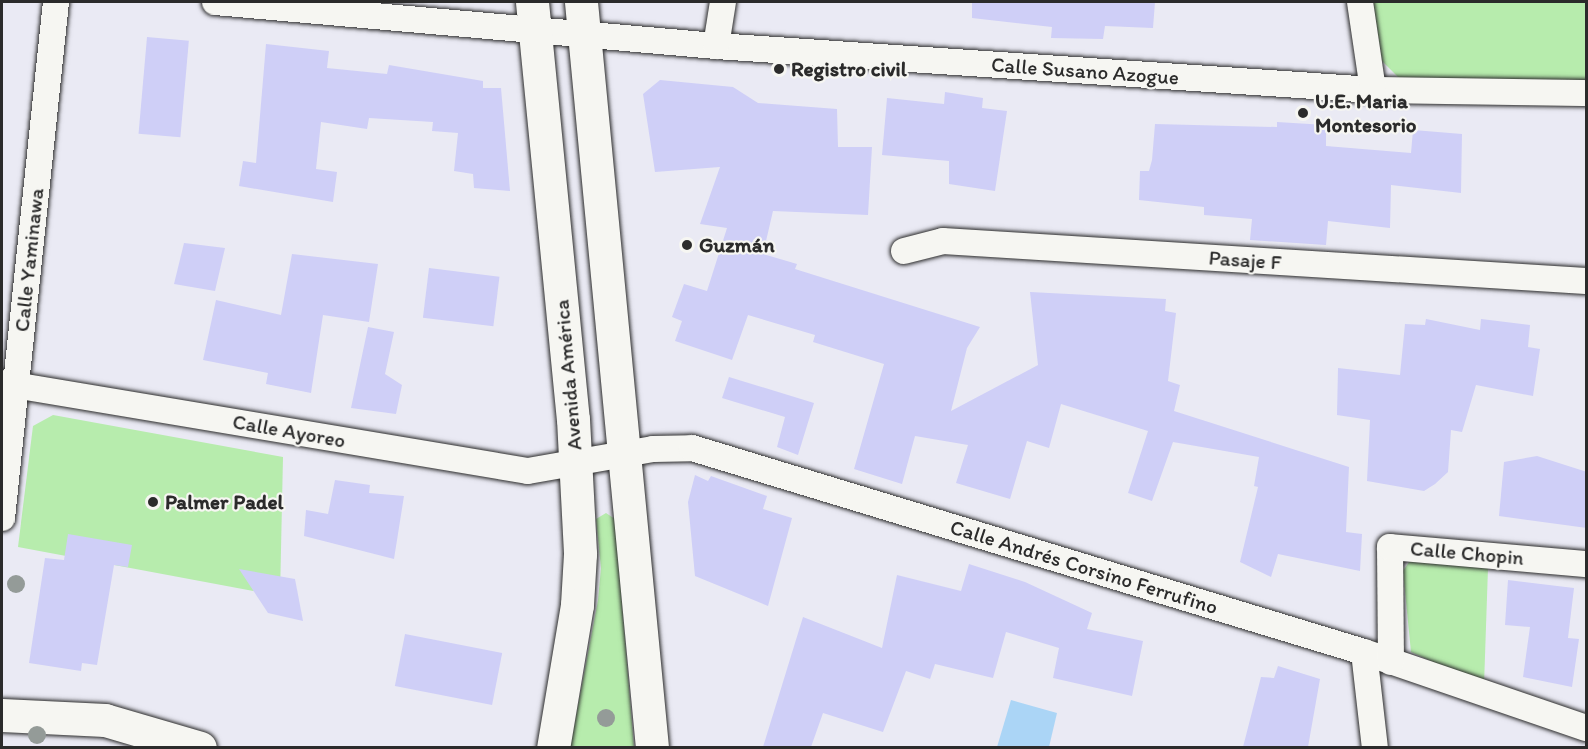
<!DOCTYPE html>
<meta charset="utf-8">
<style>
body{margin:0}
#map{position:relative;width:1588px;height:749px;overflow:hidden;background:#eaeaf4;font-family:Itim,sans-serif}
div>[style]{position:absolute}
.green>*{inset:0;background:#b7ecad}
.water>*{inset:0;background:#abd5f6}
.building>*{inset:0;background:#cfcff7;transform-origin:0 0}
.roads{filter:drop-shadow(0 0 2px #2b2b2b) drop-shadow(0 0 2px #2b2b2b)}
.street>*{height:26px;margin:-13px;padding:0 13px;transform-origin:13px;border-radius:13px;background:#f6f6f2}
.secondary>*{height:33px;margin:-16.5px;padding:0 16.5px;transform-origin:16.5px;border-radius:16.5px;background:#f6f6f2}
.trees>*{width:18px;height:18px;margin:-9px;border-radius:50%;background:#949b98}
.dots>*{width:16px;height:16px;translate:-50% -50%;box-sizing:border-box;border:3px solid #f6f6f2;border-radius:50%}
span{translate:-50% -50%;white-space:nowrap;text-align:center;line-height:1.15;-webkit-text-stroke:4.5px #f6f6f2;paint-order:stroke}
.poi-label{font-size:21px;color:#2b2b2b;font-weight:700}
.left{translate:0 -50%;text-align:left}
.street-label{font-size:21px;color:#2b2b2b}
.frame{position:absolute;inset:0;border:3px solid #2b2b2b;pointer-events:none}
</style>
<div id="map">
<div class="green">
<i style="clip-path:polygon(1373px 2px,1586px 2px,1586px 87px,1402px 81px,1382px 61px)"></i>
<i style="clip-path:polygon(53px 415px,283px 457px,280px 596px,18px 547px,33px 426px)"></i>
<i style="clip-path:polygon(606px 513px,615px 519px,634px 747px,570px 748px,598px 600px,601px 568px,596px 519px)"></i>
<i style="clip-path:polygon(1418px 559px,1488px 568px,1484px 685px,1411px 652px,1403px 571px,1409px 562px)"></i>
</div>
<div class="water">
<i style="clip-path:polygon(1011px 700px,1057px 713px,1049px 747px,997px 747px)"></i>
</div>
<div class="building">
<i style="clip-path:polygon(972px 2px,1155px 2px,1153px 28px,1105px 26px,1103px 39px,1051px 38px,1052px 27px,972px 18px)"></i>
<i style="left:147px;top:37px;width:42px;height:97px;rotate:5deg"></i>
<i style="clip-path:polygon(266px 44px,329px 51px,327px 68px,387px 74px,389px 65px,483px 81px,483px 88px,501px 88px,510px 191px,474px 188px,473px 174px,454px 171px,458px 133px,432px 131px,433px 122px,369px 118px,367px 129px,321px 122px,316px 169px,337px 172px,333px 202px,239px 186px,243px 161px,256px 163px)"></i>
<i style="clip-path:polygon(660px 80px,733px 87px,758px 103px,837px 109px,838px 147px,872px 147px,868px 215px,773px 211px,763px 254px,797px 264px,795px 269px,980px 327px,967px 348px,951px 411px,1038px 365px,1030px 292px,1166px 299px,1165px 311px,1176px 313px,1168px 381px,1180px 385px,1174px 411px,1349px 467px,1346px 532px,1362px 534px,1360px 571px,1278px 554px,1271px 577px,1240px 562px,1258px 487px,1254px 486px,1259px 457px,1173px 442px,1152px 501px,1128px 493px,1148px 431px,1061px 404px,1049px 448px,1027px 441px,1010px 499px,956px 483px,968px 445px,915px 436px,902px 484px,854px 469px,884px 364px,813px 342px,815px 335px,748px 315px,732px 360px,675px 341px,682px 321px,672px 317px,684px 284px,707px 291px,727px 228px,700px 224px,720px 167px,655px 172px,643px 94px)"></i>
<i style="clip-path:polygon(945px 92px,983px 98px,982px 108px,1007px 111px,995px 191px,949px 184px,949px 161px,882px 155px,887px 98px,944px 104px)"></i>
<i style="clip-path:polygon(1277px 122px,1326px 125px,1326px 146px,1411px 153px,1413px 130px,1462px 134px,1461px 193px,1391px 185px,1390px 228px,1328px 221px,1326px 245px,1250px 240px,1252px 219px,1204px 215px,1204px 207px,1139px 200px,1140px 171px,1149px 171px,1152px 160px,1155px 124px,1277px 127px)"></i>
<i style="clip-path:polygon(184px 243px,225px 248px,215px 291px,174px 284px)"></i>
<i style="clip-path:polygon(292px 254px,378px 264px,369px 322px,323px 315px,311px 393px,266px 384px,268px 373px,203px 360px,216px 300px,281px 315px)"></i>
<i style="left:429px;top:268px;width:71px;height:50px;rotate:7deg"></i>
<i style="clip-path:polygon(1426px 319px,1480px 330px,1481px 319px,1530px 325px,1528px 347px,1540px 349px,1533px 396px,1476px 385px,1462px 432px,1451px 430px,1448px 472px,1435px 484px,1424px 491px,1367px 481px,1370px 420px,1337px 415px,1338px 368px,1400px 375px,1405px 324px,1425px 325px)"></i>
<i style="clip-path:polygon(368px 327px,394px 332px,385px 374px,402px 385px,396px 414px,351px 408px)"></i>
<i style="clip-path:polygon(729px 377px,814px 403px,798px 455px,777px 447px,785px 417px,722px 398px)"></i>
<i style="clip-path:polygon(1537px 456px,1587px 472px,1587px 528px,1499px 516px,1504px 462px)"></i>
<i style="clip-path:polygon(695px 475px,708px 481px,711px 476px,767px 496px,763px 509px,792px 518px,768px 606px,695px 576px,688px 502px)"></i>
<i style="clip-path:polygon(335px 480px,370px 485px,369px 493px,404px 496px,394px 559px,304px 536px,306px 510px,328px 514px)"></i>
<i style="clip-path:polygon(68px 534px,132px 545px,128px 567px,114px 565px,97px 665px,82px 663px,81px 671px,29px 663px,45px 558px,64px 560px)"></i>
<i style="clip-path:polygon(969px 564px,1025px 582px,1092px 613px,1087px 629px,1143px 641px,1132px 696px,1053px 678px,1059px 648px,1006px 632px,993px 678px,935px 664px,930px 679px,906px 671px,883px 732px,823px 713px,811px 747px,763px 747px,803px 617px,882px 648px,897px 575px,961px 591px)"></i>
<i style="clip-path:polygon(239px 569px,295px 579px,303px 621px,268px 613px)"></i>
<i style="clip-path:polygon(1508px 580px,1574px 588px,1568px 638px,1579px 639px,1572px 687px,1523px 677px,1530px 627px,1505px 625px)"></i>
<i style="left:405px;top:634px;width:99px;height:53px;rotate:11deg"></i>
<i style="clip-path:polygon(1278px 666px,1320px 679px,1308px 747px,1243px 747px,1261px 677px,1274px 678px)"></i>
</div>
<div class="roads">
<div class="street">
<i style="left:215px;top:2px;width:503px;rotate:5.02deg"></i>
<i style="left:716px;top:46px;width:658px;rotate:3.83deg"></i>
<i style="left:1373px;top:90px;width:213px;rotate:0.8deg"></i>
<i style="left:1360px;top:2px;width:89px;rotate:81.6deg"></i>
<i style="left:716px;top:46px;width:45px;rotate:-81deg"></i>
<i style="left:904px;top:251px;width:40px;rotate:-14.4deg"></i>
<i style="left:943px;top:241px;width:644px;rotate:3.56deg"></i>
<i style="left:2px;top:383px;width:533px;rotate:9.5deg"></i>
<i style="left:528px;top:471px;width:127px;rotate:-10deg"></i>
<i style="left:653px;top:449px;width:39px;rotate:-1deg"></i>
<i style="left:692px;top:448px;width:702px;rotate:16.89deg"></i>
<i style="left:1364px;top:652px;width:235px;rotate:18.9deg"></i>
<i style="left:2px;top:518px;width:519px;rotate:-84.03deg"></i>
<i style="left:1364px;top:652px;width:97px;rotate:83.5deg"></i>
<i style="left:1391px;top:662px;width:115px;rotate:-90.5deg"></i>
<i style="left:1390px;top:547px;width:197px;rotate:5deg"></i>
</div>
<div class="secondary">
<i style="left:532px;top:2px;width:419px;rotate:84.4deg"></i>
<i style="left:573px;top:419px;width:135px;rotate:87deg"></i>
<i style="left:580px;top:554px;width:51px;rotate:93.4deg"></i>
<i style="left:577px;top:605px;width:145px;rotate:99.5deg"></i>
<i style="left:581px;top:2px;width:749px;rotate:84.56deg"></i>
<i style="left:2px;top:715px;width:103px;rotate:2.8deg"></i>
<i style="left:105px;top:720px;width:99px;rotate:16.4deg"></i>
</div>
</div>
<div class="trees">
<i style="left:16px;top:584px"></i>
<i style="left:606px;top:718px"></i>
<i style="left:37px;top:735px"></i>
</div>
<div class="dots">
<i style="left:779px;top:69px;background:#2b2b2b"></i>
<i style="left:1303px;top:113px;background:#2b2b2b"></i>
<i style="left:687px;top:245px;background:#2b2b2b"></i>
<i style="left:153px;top:502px;background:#2b2b2b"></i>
</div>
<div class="poi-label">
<span class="left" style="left:791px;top:69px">Registro civil</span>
<span class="left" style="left:1315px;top:113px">U.E. Maria<br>Montesorio</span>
<span class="left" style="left:699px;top:245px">Guzmán</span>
<span class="left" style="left:165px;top:502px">Palmer Padel</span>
</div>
<div class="street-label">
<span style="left:1085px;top:71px;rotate:4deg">Calle Susano Azogue</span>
<span style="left:29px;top:260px;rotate:-84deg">Calle Yaminawa</span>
<span style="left:1245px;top:260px;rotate:4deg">Pasaje F</span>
<span style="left:568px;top:375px;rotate:-95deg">Avenida América</span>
<span style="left:289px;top:431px;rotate:10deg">Calle Ayoreo</span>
<span style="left:1467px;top:553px;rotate:5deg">Calle Chopin</span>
<span style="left:1084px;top:567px;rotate:17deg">Calle Andrés Corsino Ferrufino</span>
</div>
<div class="frame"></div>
</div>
